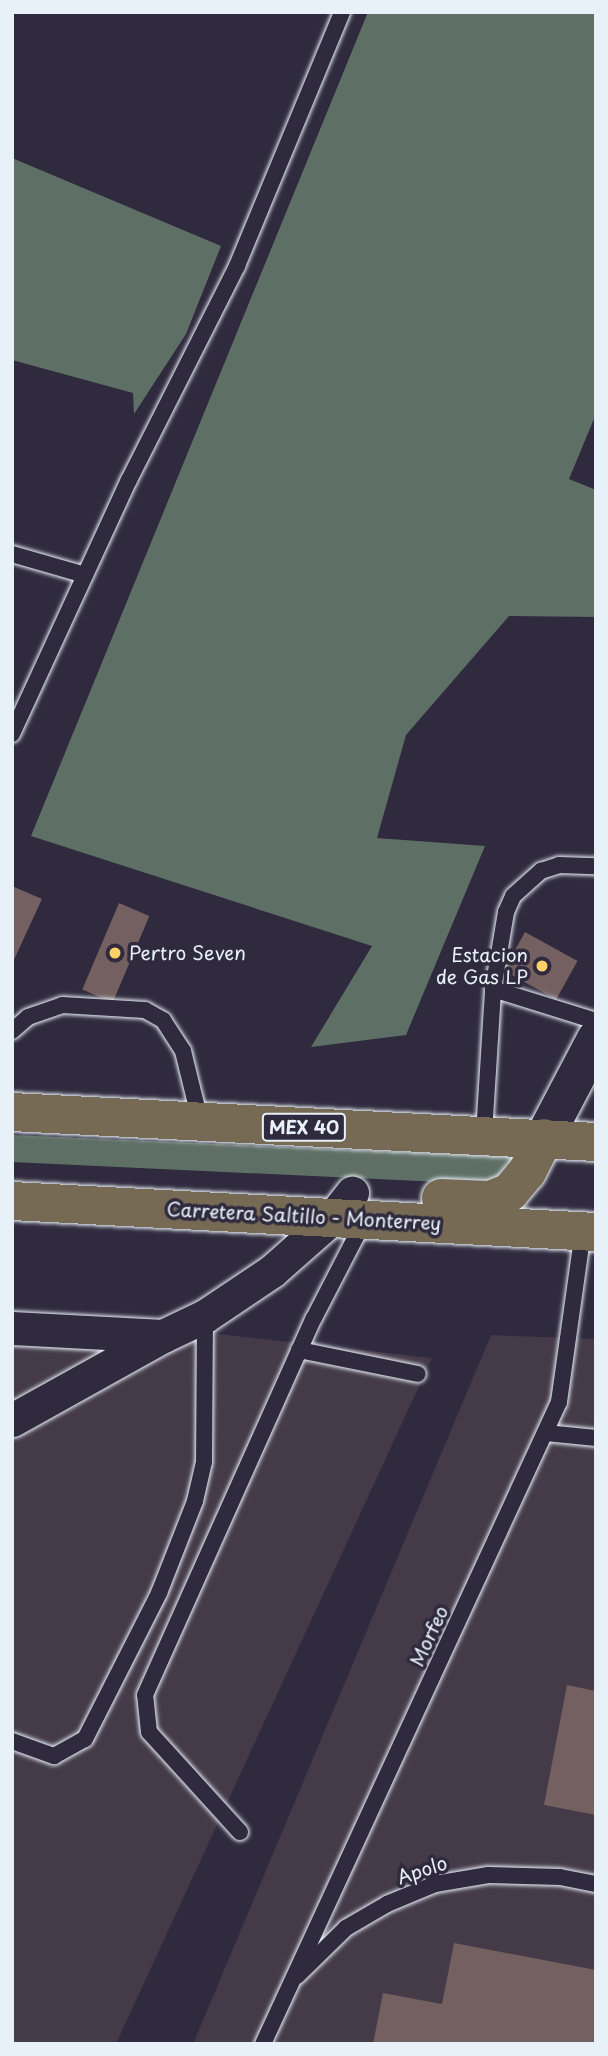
<!DOCTYPE html>
<style>
body{margin:0}
#map{position:relative;width:608px;height:2056px;overflow:hidden;background:#2f2a3d;font-family:"Playpen Sans",sans-serif}
div>[style]{position:absolute}
.built>*{inset:0;background:#443a48}
.green>*{inset:0;background:#5e6f66}
.building>*{inset:0;background:#746060;transform-origin:0 0}
.roads{filter:drop-shadow(0 0 2px #e8f1f8) drop-shadow(0 0 2px #e8f1f8)}
.lane>*{height:16px;margin:-8px;padding:0 8px;transform-origin:8px;border-radius:8px;background:#2f2a3d}
.street>*{height:33px;margin:-16.5px;padding:0 16.5px;transform-origin:16.5px;border-radius:16.5px;background:#2f2a3d}
.secondary>*{height:38px;margin:-19px;padding:0 19px;transform-origin:19px;border-radius:19px;background:#2f2a3d}
.primary>*{height:38px;margin:-19px;padding:0 19px;transform-origin:19px;border-radius:19px;background:#766a55}
.dots>*{width:19px;height:19px;translate:-50% -50%;box-sizing:border-box;border:4px solid #2f2a3d;border-radius:50%}
span{translate:-50% -50%;white-space:nowrap;text-align:center;line-height:1.15;-webkit-text-stroke:7px #2f2a3d;paint-order:stroke}
.shield-label span{padding:2px 5px;background:#2f2a3d;border:2px solid;border-radius:5px;-webkit-text-stroke-width:0}
.shield-label{font-size:18px;color:#e8f1f8;font-weight:700}
.poi-label{font-size:19px;color:#e8f1f8}
.left{translate:0 -50%;text-align:left}
.right{translate:-100% -50%;text-align:right}
.street-label{font-size:19px;color:#e8f1f8}
.frame{position:absolute;inset:0;border:14px solid #e8f1f8;pointer-events:none}
</style>
<div id="map">
<div class="built">
<i style="clip-path:polygon(12px 1311px,432px 1358px,116px 2044px,12px 2044px)"></i>
<i style="clip-path:polygon(491px 1335px,596px 1339px,596px 2044px,193px 2044px)"></i>
</div>
<div class="green">
<i style="clip-path:polygon(368px 12px,596px 12px,596px 414px,569px 479px,596px 490px,596px 617px,509px 616px,406px 735px,377px 838px,485px 846px,406px 1035px,311px 1047px,372px 946px,31px 836px)"></i>
<i style="clip-path:polygon(12px 158px,221px 246px,186px 334px,134px 414px,133px 393px,12px 360px)"></i>
<i style="clip-path:polygon(12px 1135px,513px 1157px,495px 1180px,483px 1184px,12px 1162px)"></i>
</div>
<div class="building">
<i style="clip-path:polygon(12px 886px,42px 899px,12px 964px)"></i>
<i style="left:119px;top:903px;width:33px;height:94px;rotate:23deg"></i>
<i style="left:525px;top:932px;width:60px;height:44px;rotate:29deg"></i>
<i style="clip-path:polygon(567px 1685px,596px 1691px,596px 1815px,544px 1805px)"></i>
<i style="clip-path:polygon(454px 1943px,596px 1970px,596px 2044px,373px 2044px,383px 1993px,442px 2004px)"></i>
</div>
<div class="roads">
<div class="lane">
<i style="left:12px;top:554px;width:76px;rotate:16deg"></i>
<i style="left:12px;top:734px;width:280px;rotate:-65.3deg"></i>
<i style="left:129px;top:480px;width:240px;rotate:-63.2deg"></i>
<i style="left:237px;top:266px;width:275px;rotate:-67.5deg"></i>
<i style="left:493px;top:989px;width:108px;rotate:17.3deg"></i>
<i style="left:12px;top:1031px;width:21px;rotate:-41deg"></i>
<i style="left:28px;top:1017px;width:36px;rotate:-19deg"></i>
<i style="left:62px;top:1005px;width:83px;rotate:3.4deg"></i>
<i style="left:145px;top:1010px;width:21px;rotate:29deg"></i>
<i style="left:163px;top:1020px;width:37px;rotate:57deg"></i>
<i style="left:183px;top:1051px;width:71px;rotate:76.2deg"></i>
<i style="left:484px;top:1134px;width:145px;rotate:-86.4deg"></i>
<i style="left:493px;top:989px;width:78px;rotate:-80.4deg"></i>
<i style="left:506px;top:912px;width:17px;rotate:-66deg"></i>
<i style="left:513px;top:896px;width:38px;rotate:-42deg"></i>
<i style="left:541px;top:871px;width:19px;rotate:-18deg"></i>
<i style="left:559px;top:865px;width:37px;rotate:2deg"></i>
<i style="left:299px;top:1350px;width:121px;rotate:11.4deg"></i>
<i style="left:546px;top:1433px;width:50px;rotate:5.7deg"></i>
<i style="left:12px;top:1741px;width:45px;rotate:19.7deg"></i>
<i style="left:54px;top:1756px;width:35px;rotate:-29deg"></i>
<i style="left:85px;top:1739px;width:164px;rotate:-63.1deg"></i>
<i style="left:159px;top:1593px;width:99px;rotate:-68.6deg"></i>
<i style="left:195px;top:1501px;width:40px;rotate:-77deg"></i>
<i style="left:204px;top:1462px;width:146px;rotate:-89.6deg"></i>
<i style="left:240px;top:1832px;width:135px;rotate:-132.3deg"></i>
<i style="left:149px;top:1732px;width:37px;rotate:-96deg"></i>
<i style="left:145px;top:1695px;width:413px;rotate:-65.9deg"></i>
<i style="left:314px;top:1318px;width:109px;rotate:-62.7deg"></i>
<i style="left:297px;top:1976px;width:69px;rotate:-44.4deg"></i>
<i style="left:346px;top:1928px;width:48px;rotate:-30.3deg"></i>
<i style="left:387px;top:1904px;width:52px;rotate:-22.6deg"></i>
<i style="left:435px;top:1884px;width:54px;rotate:-9.6deg"></i>
<i style="left:488px;top:1875px;width:72px;rotate:1.6deg"></i>
<i style="left:560px;top:1877px;width:37px;rotate:11deg"></i>
<i style="left:263px;top:2044px;width:707px;rotate:-65.25deg"></i>
<i style="left:559px;top:1402px;width:173px;rotate:-82deg"></i>
</div>
<div class="street">
<i style="left:12px;top:1328px;width:151px;rotate:3deg"></i>
<i style="left:163px;top:1336px;width:47px;rotate:-25.5deg"></i>
<i style="left:205px;top:1316px;width:81px;rotate:-33.9deg"></i>
<i style="left:272px;top:1271px;width:81px;rotate:-41.5deg"></i>
<i style="left:333px;top:1217px;width:31px;rotate:-52deg"></i>
<i style="left:12px;top:1420px;width:173px;rotate:-29.1deg"></i>
</div>
<div class="secondary">
<i style="left:544px;top:1138px;width:112px;rotate:-62.3deg"></i>
</div>
<div class="primary">
<i style="left:12px;top:1112px;width:585px;rotate:2.94deg"></i>
<i style="left:441px;top:1198px;width:49px;rotate:2.3deg"></i>
<i style="left:490px;top:1200px;width:22px;rotate:-22deg"></i>
<i style="left:510px;top:1192px;width:26px;rotate:-50deg"></i>
<i style="left:527px;top:1172px;width:38px;rotate:-63deg"></i>
<i style="left:12px;top:1201px;width:585px;rotate:3.04deg"></i>
</div>
</div>
<div class="dots">
<i style="left:115px;top:953px;background:#ffd166"></i>
<i style="left:542px;top:966px;background:#ffd166"></i>
</div>
<div class="shield-label">
<span style="left:304px;top:1127px">MEX 40</span>
</div>
<div class="poi-label">
<span class="left" style="left:129px;top:953px">Pertro Seven</span>
<span class="right" style="left:528px;top:966px">Estacion<br>de Gas LP</span>
</div>
<div class="street-label">
<span style="left:304px;top:1216px;rotate:3deg">Carretera Saltillo - Monterrey</span>
<span style="left:429px;top:1636px;rotate:-65deg">Morfeo</span>
<span style="left:422px;top:1870px;rotate:-18deg">Apolo</span>
</div>
<div class="frame"></div>
</div>
